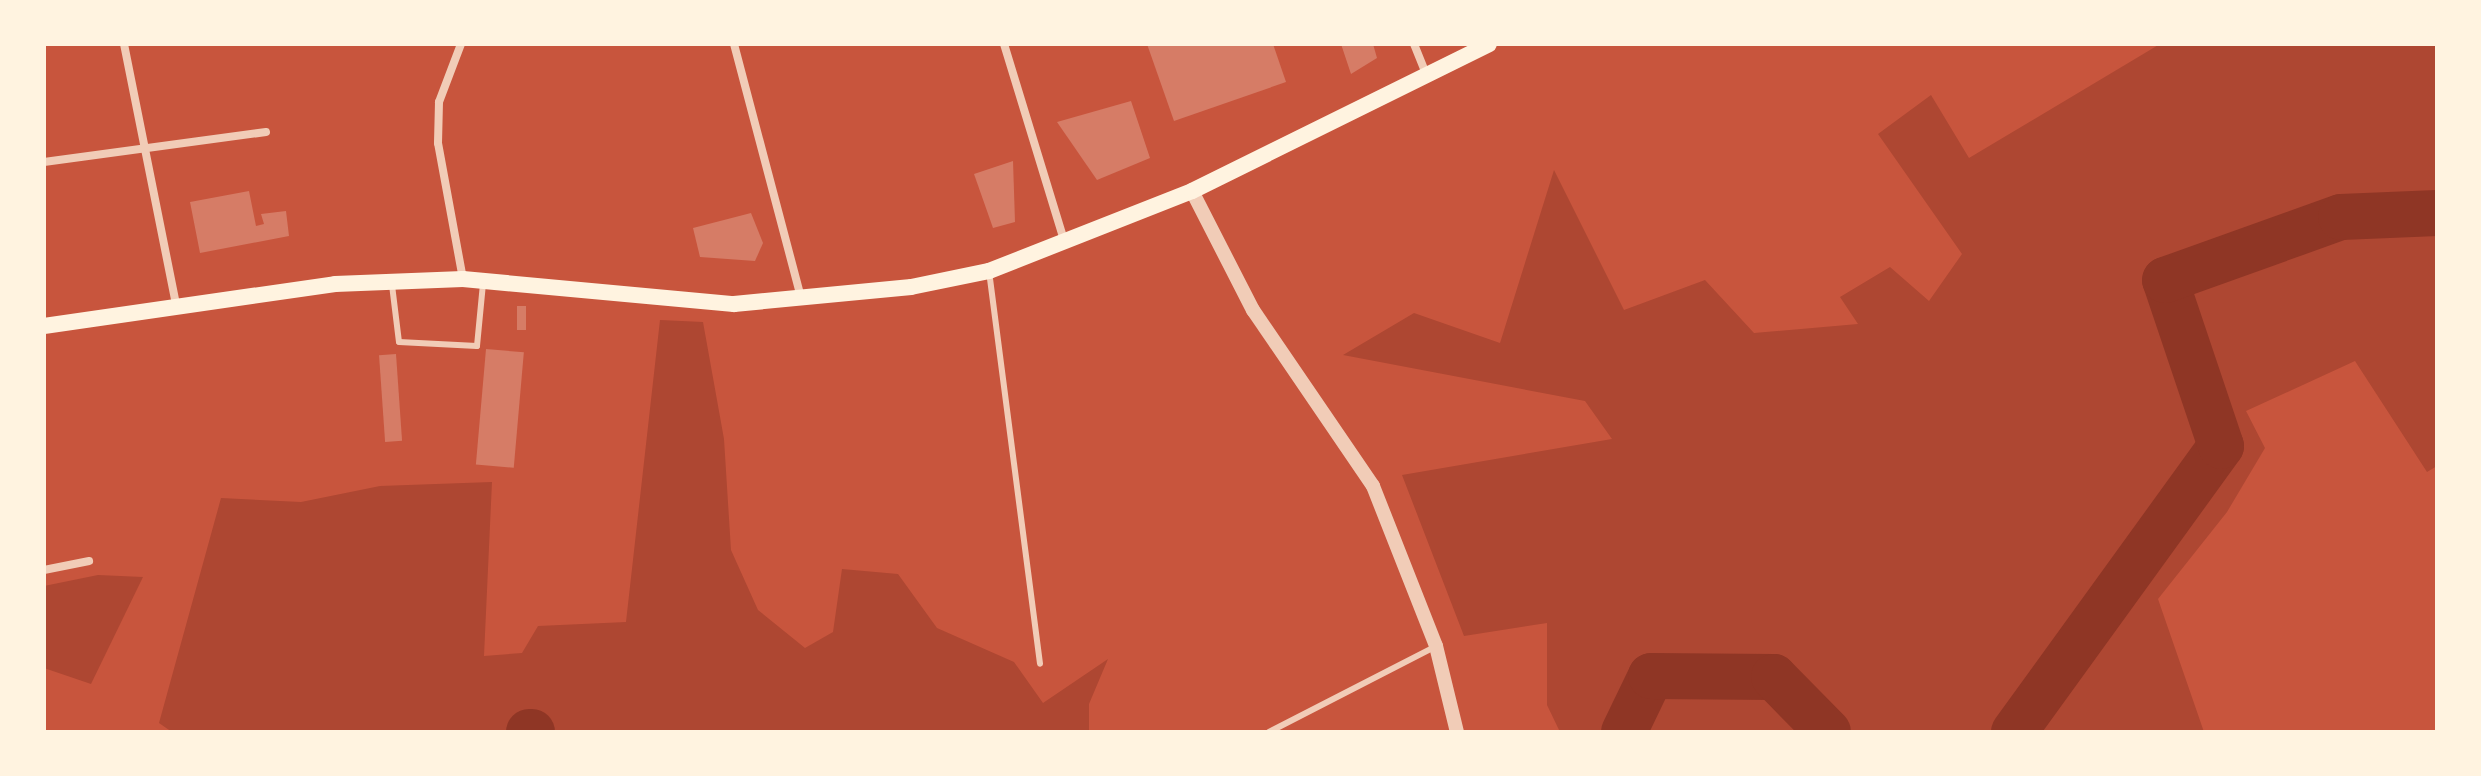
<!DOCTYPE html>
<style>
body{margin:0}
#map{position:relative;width:2481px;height:776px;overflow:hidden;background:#c8553d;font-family:Jost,sans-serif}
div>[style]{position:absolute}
.green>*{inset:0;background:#ae4732}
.river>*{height:46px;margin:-23px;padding:0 23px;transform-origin:23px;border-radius:23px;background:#8f3625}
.building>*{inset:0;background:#d67c66;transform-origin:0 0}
.service>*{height:6px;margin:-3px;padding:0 3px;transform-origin:3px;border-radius:3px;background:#f1ccb7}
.minor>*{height:8px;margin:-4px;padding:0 4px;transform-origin:4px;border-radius:4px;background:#f1ccb7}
.tertiary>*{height:14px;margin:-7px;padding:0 7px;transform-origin:7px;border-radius:7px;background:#f1ccb7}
.secondary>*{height:16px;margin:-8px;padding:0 8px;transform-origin:8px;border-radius:8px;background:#fff3e0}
span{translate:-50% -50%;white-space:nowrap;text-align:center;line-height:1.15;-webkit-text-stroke:6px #fff3e0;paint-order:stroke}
.frame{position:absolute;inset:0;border:46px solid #fff3e0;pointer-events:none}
</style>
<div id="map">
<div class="green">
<i style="clip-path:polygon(2160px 44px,2437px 44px,2437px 466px,2427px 472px,2355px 361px,2246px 411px,2265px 448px,2227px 512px,2158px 599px,2204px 732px,1560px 732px,1547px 705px,1547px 623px,1464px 636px,1402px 475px,1612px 439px,1585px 401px,1343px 355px,1414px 313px,1500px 343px,1554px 170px,1624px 310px,1705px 280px,1754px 333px,1858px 324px,1840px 297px,1890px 267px,1929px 301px,1962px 254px,1878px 134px,1931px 95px,1969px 158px)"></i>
<i style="clip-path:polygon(660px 320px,703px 322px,724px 439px,731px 550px,758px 610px,805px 648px,833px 632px,842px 569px,898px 574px,937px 628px,1014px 662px,1043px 703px,1108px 659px,1089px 704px,1089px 732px,172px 732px,159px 723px,221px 498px,301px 502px,380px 486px,492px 482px,484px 656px,522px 653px,538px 626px,626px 622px)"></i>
<i style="clip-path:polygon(98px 575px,143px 577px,91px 684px,44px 668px,44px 586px)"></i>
</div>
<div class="river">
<i style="left:529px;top:732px;width:3px"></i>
<i style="left:1624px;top:732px;width:62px;rotate:-64.3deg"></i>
<i style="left:1651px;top:676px;width:123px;rotate:0.5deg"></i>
<i style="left:1774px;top:677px;width:77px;rotate:45.5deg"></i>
<i style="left:2014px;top:732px;width:353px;rotate:-54.1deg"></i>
<i style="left:2221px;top:446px;width:175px;rotate:-108.6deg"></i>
<i style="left:2165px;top:280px;width:187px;rotate:-19.7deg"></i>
<i style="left:2341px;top:217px;width:96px;rotate:-2.4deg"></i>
</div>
<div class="building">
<i style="clip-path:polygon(1147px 44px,1273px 44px,1286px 82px,1174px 121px)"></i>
<i style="clip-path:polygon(1341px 44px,1373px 44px,1377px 58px,1351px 74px)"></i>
<i style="clip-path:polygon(1131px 101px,1150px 158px,1097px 180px,1057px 122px)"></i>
<i style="clip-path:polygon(1013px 161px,1015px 222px,993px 228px,974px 174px)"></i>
<i style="clip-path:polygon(249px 191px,256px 226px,264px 224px,261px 214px,286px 211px,289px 236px,200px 253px,190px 202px)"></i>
<i style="clip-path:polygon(751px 213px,763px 243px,755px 261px,700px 257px,693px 228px)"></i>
<i style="left:517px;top:306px;width:9px;height:24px"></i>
<i style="left:486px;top:349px;width:38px;height:116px;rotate:5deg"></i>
<i style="left:396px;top:354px;width:87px;height:17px;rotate:86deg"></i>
</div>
<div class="service">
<i style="left:989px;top:271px;width:396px;rotate:82.6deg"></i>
<i style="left:392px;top:285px;width:57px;rotate:83deg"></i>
<i style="left:399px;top:342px;width:78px;rotate:2.9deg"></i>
<i style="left:477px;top:346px;width:62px;rotate:-84.5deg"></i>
<i style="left:1269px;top:732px;width:188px;rotate:-27.2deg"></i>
</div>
<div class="minor">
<i style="left:124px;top:44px;width:265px;rotate:78.7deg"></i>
<i style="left:461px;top:44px;width:62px;rotate:110.8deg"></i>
<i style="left:439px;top:102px;width:41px;rotate:91.4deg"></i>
<i style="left:438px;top:143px;width:138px;rotate:79.6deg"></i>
<i style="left:734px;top:44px;width:263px;rotate:75.2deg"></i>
<i style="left:1004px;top:44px;width:205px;rotate:73deg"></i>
<i style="left:1414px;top:44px;width:32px;rotate:68deg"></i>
<i style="left:44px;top:162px;width:224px;rotate:-7.7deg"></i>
<i style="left:44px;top:570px;width:46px;rotate:-11.3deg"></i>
</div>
<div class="tertiary">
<i style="left:1192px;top:191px;width:134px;rotate:62.9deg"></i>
<i style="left:1253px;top:310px;width:213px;rotate:55.7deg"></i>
<i style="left:1373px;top:486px;width:172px;rotate:68.5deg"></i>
<i style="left:1436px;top:646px;width:89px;rotate:76.3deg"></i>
</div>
<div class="secondary">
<i style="left:44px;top:326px;width:294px;rotate:-8.2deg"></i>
<i style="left:335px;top:284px;width:128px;rotate:-2.2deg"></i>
<i style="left:463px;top:279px;width:272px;rotate:5.3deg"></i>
<i style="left:734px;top:304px;width:178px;rotate:-5.5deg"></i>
<i style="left:911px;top:287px;width:80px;rotate:-11.6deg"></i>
<i style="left:989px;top:271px;width:218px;rotate:-21.5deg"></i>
<i style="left:1192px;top:191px;width:331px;rotate:-26.3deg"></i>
</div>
<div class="frame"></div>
</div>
